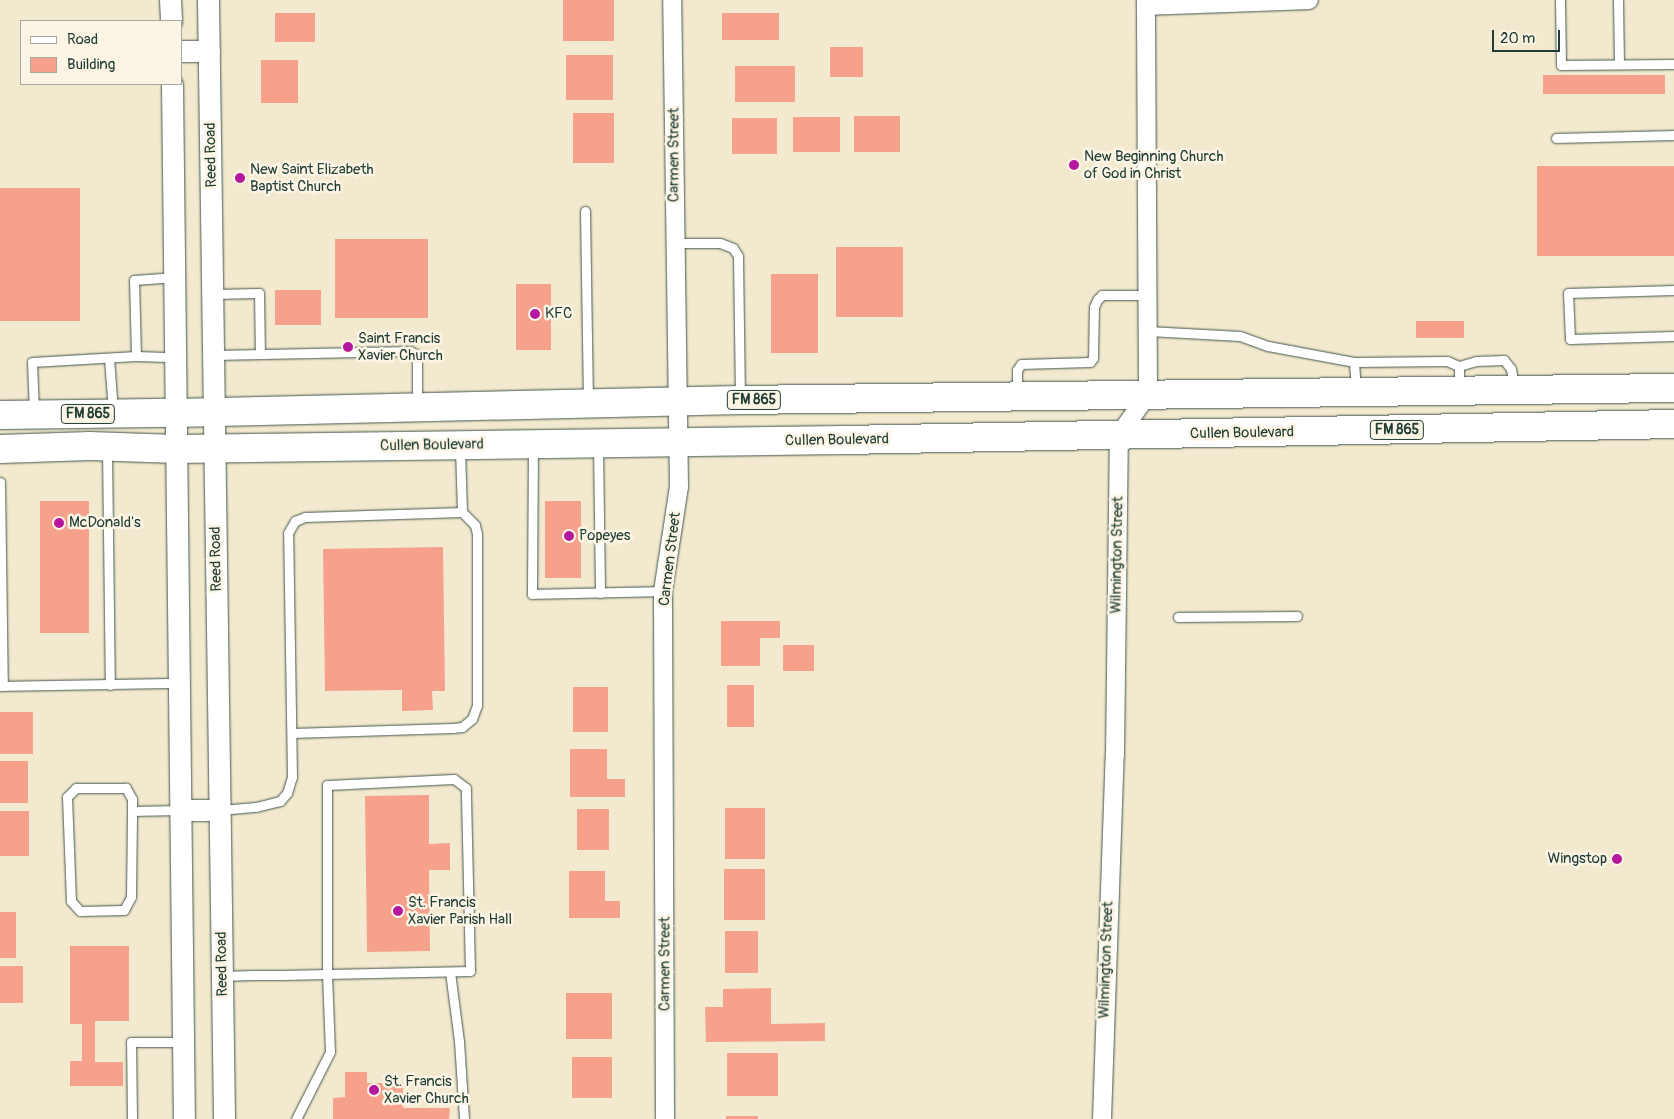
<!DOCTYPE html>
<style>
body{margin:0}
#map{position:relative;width:1674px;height:1119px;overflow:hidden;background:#f3e9ce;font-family:Pangolin,sans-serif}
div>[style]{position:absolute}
.building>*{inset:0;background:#f6a18b;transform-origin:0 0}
.roads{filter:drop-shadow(0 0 1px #3f574b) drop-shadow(0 0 1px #3f574b)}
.service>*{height:9px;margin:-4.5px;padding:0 4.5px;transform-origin:4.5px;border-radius:4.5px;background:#fff}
.minor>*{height:18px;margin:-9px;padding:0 9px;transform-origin:9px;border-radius:9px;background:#fff}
.tertiary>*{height:21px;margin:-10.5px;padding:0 10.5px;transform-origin:10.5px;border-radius:10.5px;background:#fff}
.primary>*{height:28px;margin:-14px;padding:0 14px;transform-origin:14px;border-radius:14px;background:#fff}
.dots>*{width:14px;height:14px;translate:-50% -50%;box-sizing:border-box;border:2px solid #fcf5e5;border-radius:50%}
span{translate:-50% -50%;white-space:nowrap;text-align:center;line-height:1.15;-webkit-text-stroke:5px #fcf5e5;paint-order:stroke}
.shield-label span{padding:1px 4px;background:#fcf5e5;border:1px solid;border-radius:4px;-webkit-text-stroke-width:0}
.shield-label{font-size:14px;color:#1f3d34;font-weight:700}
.street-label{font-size:15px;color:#1f3d34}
.poi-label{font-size:15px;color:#1f3d34}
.left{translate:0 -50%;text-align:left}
.right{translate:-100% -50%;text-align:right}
.legend{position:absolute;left:20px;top:20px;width:162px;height:65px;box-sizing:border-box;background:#fcf5e5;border:1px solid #a4ab9e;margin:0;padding:6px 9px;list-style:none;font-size:15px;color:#1f3d34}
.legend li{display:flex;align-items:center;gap:10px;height:25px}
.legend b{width:25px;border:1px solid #a4ab9e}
.scale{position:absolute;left:1492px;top:30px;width:68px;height:22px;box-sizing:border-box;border:2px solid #1f3d34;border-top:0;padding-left:6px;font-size:15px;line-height:18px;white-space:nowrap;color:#1f3d34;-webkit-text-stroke:4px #fcf5e5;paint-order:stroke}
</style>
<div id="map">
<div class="building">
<i style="left:563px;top:0;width:51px;height:41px"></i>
<i style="left:275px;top:13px;width:40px;height:29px"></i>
<i style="left:722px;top:13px;width:57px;height:27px"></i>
<i style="left:830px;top:47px;width:33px;height:30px"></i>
<i style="left:566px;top:55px;width:47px;height:45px"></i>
<i style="left:261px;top:60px;width:37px;height:43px"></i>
<i style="left:735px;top:66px;width:60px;height:36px"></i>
<i style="left:1543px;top:75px;width:122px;height:19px"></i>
<i style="left:573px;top:113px;width:41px;height:50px"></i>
<i style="left:854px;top:116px;width:46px;height:36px"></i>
<i style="left:793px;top:117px;width:47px;height:35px"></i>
<i style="left:732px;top:118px;width:45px;height:36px"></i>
<i style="left:1674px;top:166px;width:90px;height:137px;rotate:90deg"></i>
<i style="left:0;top:188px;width:80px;height:133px"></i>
<i style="left:335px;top:239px;width:93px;height:79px"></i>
<i style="left:836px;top:247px;width:67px;height:70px"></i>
<i style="left:771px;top:274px;width:47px;height:79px"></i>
<i style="left:516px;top:284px;width:35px;height:66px"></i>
<i style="left:275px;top:290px;width:46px;height:35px"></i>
<i style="left:1416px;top:321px;width:48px;height:17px"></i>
<i style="left:40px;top:501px;width:49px;height:132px"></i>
<i style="left:545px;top:501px;width:36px;height:77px"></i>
<i style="clip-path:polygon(443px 547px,445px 691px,432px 691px,433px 710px,402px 711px,402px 690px,325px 691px,323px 549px)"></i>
<i style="clip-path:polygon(721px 621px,780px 621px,780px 638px,760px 638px,760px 666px,721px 666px)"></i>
<i style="left:783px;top:645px;width:31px;height:26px"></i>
<i style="left:727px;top:685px;width:27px;height:42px"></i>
<i style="left:573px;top:687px;width:35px;height:45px"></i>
<i style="left:0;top:712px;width:33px;height:42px"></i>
<i style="clip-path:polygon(570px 749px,607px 749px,607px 779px,625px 779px,625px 797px,570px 797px)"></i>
<i style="left:0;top:761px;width:28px;height:42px"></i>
<i style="clip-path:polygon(429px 795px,429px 844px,450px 843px,450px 870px,429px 870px,430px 951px,367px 952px,365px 796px)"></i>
<i style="left:725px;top:808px;width:40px;height:51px"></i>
<i style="left:577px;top:809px;width:32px;height:41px"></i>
<i style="left:0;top:811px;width:29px;height:45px"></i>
<i style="left:724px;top:869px;width:41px;height:51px"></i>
<i style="clip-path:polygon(569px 871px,605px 871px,605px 901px,620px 901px,620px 918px,569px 918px)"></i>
<i style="left:0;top:912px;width:16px;height:46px"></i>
<i style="left:725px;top:931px;width:33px;height:42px"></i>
<i style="clip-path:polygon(70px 946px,129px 946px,129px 1021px,95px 1021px,95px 1062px,123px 1062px,123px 1086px,70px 1086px,70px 1061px,82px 1061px,82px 1024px,70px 1024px)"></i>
<i style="left:0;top:966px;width:23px;height:37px"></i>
<i style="clip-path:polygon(771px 988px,771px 1024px,825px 1023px,825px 1041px,706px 1042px,705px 1007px,723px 1007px,723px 989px)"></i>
<i style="left:566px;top:993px;width:46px;height:46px"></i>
<i style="left:727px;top:1053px;width:51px;height:43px"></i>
<i style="left:572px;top:1057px;width:40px;height:41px"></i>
<i style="clip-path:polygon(345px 1072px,367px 1072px,367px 1083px,403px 1083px,403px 1108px,450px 1108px,449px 1119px,333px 1119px,333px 1098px,345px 1097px)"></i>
<i style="left:726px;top:1116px;width:32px;height:3px"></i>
</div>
<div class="roads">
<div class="service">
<i style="left:1560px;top:0;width:65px;rotate:89.1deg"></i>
<i style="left:1561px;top:65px;width:113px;rotate:-0.5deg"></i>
<i style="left:1618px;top:0;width:64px;rotate:89.1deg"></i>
<i style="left:1556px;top:138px;width:118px;rotate:-1.5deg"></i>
<i style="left:585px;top:211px;width:189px;rotate:89.1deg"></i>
<i style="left:675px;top:243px;width:45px"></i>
<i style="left:720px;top:243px;width:14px;rotate:21deg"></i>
<i style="left:733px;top:248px;width:9px;rotate:58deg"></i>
<i style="left:738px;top:256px;width:141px;rotate:89.2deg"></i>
<i style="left:1674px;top:290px;width:106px;rotate:178.4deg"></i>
<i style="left:1568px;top:293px;width:46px;rotate:87.5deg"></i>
<i style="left:1570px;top:339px;width:104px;rotate:-1.7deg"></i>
<i style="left:213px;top:294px;width:46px;rotate:-1.2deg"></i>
<i style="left:259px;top:293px;width:61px;rotate:89.1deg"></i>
<i style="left:1148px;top:331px;width:92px;rotate:3.1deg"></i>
<i style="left:1240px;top:336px;width:30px;rotate:20deg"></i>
<i style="left:1268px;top:346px;width:87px;rotate:10.5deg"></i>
<i style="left:1354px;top:362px;width:93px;rotate:-0.6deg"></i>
<i style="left:1447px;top:361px;width:13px;rotate:23deg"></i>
<i style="left:1459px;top:366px;width:22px;rotate:90deg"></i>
<i style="left:214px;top:355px;width:196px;rotate:-1.2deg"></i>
<i style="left:410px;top:351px;width:8px;rotate:30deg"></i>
<i style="left:417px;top:355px;width:48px;rotate:90deg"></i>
<i style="left:136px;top:356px;width:38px;rotate:2deg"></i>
<i style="left:109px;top:358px;width:53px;rotate:85.7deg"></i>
<i style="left:1354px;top:362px;width:26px;rotate:86deg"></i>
<i style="left:1459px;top:366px;width:18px;rotate:-16deg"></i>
<i style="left:1476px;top:361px;width:28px;rotate:-2deg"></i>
<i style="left:1504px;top:360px;width:11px;rotate:52deg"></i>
<i style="left:1511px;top:369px;width:19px;rotate:81deg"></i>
<i style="left:1017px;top:393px;width:23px;rotate:-90deg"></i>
<i style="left:1017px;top:370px;width:7px;rotate:-56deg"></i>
<i style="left:1021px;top:364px;width:69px;rotate:-1.7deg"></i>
<i style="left:1090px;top:362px;width:5px;rotate:-53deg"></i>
<i style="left:1093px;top:358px;width:51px;rotate:-88.9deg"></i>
<i style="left:1094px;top:307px;width:8px;rotate:-67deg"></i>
<i style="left:1097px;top:300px;width:7px;rotate:-45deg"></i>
<i style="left:1102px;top:295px;width:45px"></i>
<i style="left:34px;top:412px;width:50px;rotate:-92.3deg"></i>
<i style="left:32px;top:362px;width:104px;rotate:-3.3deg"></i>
<i style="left:136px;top:356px;width:76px;rotate:-91.5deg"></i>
<i style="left:134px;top:280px;width:39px;rotate:-4deg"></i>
<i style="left:533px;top:446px;width:148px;rotate:90.4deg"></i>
<i style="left:532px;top:594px;width:131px;rotate:-1.3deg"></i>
<i style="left:598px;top:446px;width:147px;rotate:89.2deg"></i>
<i style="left:107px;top:450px;width:235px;rotate:89.3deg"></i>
<i style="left:0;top:482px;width:204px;rotate:89.2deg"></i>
<i style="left:1178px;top:617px;width:119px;rotate:-0.5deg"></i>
<i style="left:0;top:686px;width:179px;rotate:-1deg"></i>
<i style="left:292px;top:733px;width:161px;rotate:-1.8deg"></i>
<i style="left:453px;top:728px;width:9px;rotate:-6deg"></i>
<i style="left:462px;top:727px;width:13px;rotate:-39deg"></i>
<i style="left:472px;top:719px;width:15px;rotate:-70deg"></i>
<i style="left:477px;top:705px;width:171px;rotate:-90deg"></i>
<i style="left:477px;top:534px;width:9px;rotate:-103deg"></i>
<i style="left:475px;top:525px;width:18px;rotate:-135deg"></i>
<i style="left:220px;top:810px;width:36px;rotate:-5deg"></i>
<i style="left:256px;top:807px;width:25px;rotate:-14deg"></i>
<i style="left:280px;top:801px;width:11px;rotate:-49deg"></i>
<i style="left:287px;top:793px;width:17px;rotate:-73deg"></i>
<i style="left:292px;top:777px;width:244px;rotate:-90.9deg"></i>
<i style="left:288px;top:533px;width:14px;rotate:-60deg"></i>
<i style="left:295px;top:521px;width:11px;rotate:-22deg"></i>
<i style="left:305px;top:517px;width:157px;rotate:-1.8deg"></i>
<i style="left:462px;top:512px;width:65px;rotate:-91.8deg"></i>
<i style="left:132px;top:811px;width:12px;rotate:-90deg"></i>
<i style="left:132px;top:799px;width:13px;rotate:-119deg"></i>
<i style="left:126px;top:788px;width:50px;rotate:180deg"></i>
<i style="left:76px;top:788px;width:13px;rotate:135deg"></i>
<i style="left:67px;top:797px;width:104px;rotate:87.8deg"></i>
<i style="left:71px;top:901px;width:13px;rotate:48deg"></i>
<i style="left:80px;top:911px;width:44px;rotate:-1.3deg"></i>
<i style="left:124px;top:910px;width:15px;rotate:-62deg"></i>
<i style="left:131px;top:897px;width:86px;rotate:-89.3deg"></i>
<i style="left:132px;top:811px;width:49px;rotate:-1.2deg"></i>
<i style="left:450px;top:972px;width:70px;rotate:82.6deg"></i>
<i style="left:459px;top:1041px;width:78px;rotate:86.3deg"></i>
<i style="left:222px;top:976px;width:30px;rotate:-2deg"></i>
<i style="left:252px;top:975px;width:31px"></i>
<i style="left:283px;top:975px;width:44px;rotate:-1.3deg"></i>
<i style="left:327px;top:974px;width:143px;rotate:-1.2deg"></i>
<i style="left:470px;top:971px;width:183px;rotate:-91.3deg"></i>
<i style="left:466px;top:788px;width:15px;rotate:-143deg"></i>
<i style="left:454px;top:779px;width:127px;rotate:177.3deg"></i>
<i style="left:327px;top:785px;width:189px;rotate:90deg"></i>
<i style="left:327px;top:974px;width:78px;rotate:87.8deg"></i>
<i style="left:330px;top:1052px;width:75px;rotate:116.9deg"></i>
<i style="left:132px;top:1119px;width:77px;rotate:-90.7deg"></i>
<i style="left:131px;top:1042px;width:53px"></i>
</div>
<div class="minor">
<i style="left:1146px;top:6px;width:163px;rotate:-2.1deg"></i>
<i style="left:665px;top:1119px;width:528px;rotate:-90.22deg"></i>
<i style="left:663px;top:591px;width:105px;rotate:-81.3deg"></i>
<i style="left:679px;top:487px;width:487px;rotate:-90.8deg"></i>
<i style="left:1102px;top:1119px;width:364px;rotate:-88deg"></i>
<i style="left:1115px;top:755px;width:320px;rotate:-89.3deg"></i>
<i style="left:1119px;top:435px;width:50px;rotate:-54.7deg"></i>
<i style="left:1148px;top:394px;width:394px;rotate:-90.3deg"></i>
</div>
<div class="tertiary">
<i style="left:170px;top:0;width:21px;rotate:87deg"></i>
<i style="left:208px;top:0;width:1119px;rotate:89.18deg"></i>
<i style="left:181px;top:51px;width:28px"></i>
<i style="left:172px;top:84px;width:1035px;rotate:89.34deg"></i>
<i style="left:181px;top:810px;width:39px"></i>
</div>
<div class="primary">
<i style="left:0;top:415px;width:175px;rotate:-0.7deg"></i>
<i style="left:175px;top:413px;width:565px;rotate:-1.32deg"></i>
<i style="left:740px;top:400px;width:934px;rotate:-0.74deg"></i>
<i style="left:0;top:449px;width:90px;rotate:-1.9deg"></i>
<i style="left:90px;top:446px;width:86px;rotate:2deg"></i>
<i style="left:176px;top:449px;width:667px;rotate:-0.77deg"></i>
<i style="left:843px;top:440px;width:831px;rotate:-1.1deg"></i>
</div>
</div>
<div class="dots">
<i style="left:1074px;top:165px;background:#b5179e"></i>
<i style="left:240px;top:178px;background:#b5179e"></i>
<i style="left:535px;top:314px;background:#b5179e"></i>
<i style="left:348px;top:347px;background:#b5179e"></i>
<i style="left:59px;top:523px;background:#b5179e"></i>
<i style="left:569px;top:536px;background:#b5179e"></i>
<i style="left:1617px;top:859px;background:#b5179e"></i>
<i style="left:398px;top:911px;background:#b5179e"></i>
<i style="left:374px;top:1090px;background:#b5179e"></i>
</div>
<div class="shield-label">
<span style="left:754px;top:400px">FM 865</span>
<span style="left:88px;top:414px">FM 865</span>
<span style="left:1397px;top:430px">FM 865</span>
</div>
<div class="street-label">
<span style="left:211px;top:155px;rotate:-91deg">Reed Road</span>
<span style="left:674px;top:155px;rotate:-90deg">Carmen Street</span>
<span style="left:1242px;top:433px;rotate:-1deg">Cullen Boulevard</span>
<span style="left:837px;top:440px;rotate:-1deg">Cullen Boulevard</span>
<span style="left:432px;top:445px;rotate:-1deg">Cullen Boulevard</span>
<span style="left:1117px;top:555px;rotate:-89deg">Wilmington Street</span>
<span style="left:216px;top:559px;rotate:-91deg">Reed Road</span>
<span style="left:670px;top:559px;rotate:-83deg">Carmen Street</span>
<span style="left:1106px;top:960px;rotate:-88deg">Wilmington Street</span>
<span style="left:222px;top:964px;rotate:-91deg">Reed Road</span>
<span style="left:665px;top:964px;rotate:-90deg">Carmen Street</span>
</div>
<div class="poi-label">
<span class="left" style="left:1084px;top:165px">New Beginning Church<br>of God in Christ</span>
<span class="left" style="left:250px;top:178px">New Saint Elizabeth<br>Baptist Church</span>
<span class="left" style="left:545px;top:314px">KFC</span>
<span class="left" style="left:358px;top:347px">Saint Francis<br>Xavier Church</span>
<span class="left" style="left:69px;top:523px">McDonald's</span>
<span class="left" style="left:579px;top:536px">Popeyes</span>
<span class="right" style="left:1607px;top:859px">Wingstop</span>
<span class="left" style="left:408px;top:911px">St. Francis<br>Xavier Parish Hall</span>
<span class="left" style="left:384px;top:1090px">St. Francis<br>Xavier Church</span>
</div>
<ul class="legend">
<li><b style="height:6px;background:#fff"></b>Road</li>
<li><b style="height:14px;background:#f6a18b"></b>Building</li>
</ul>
<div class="scale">20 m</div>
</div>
